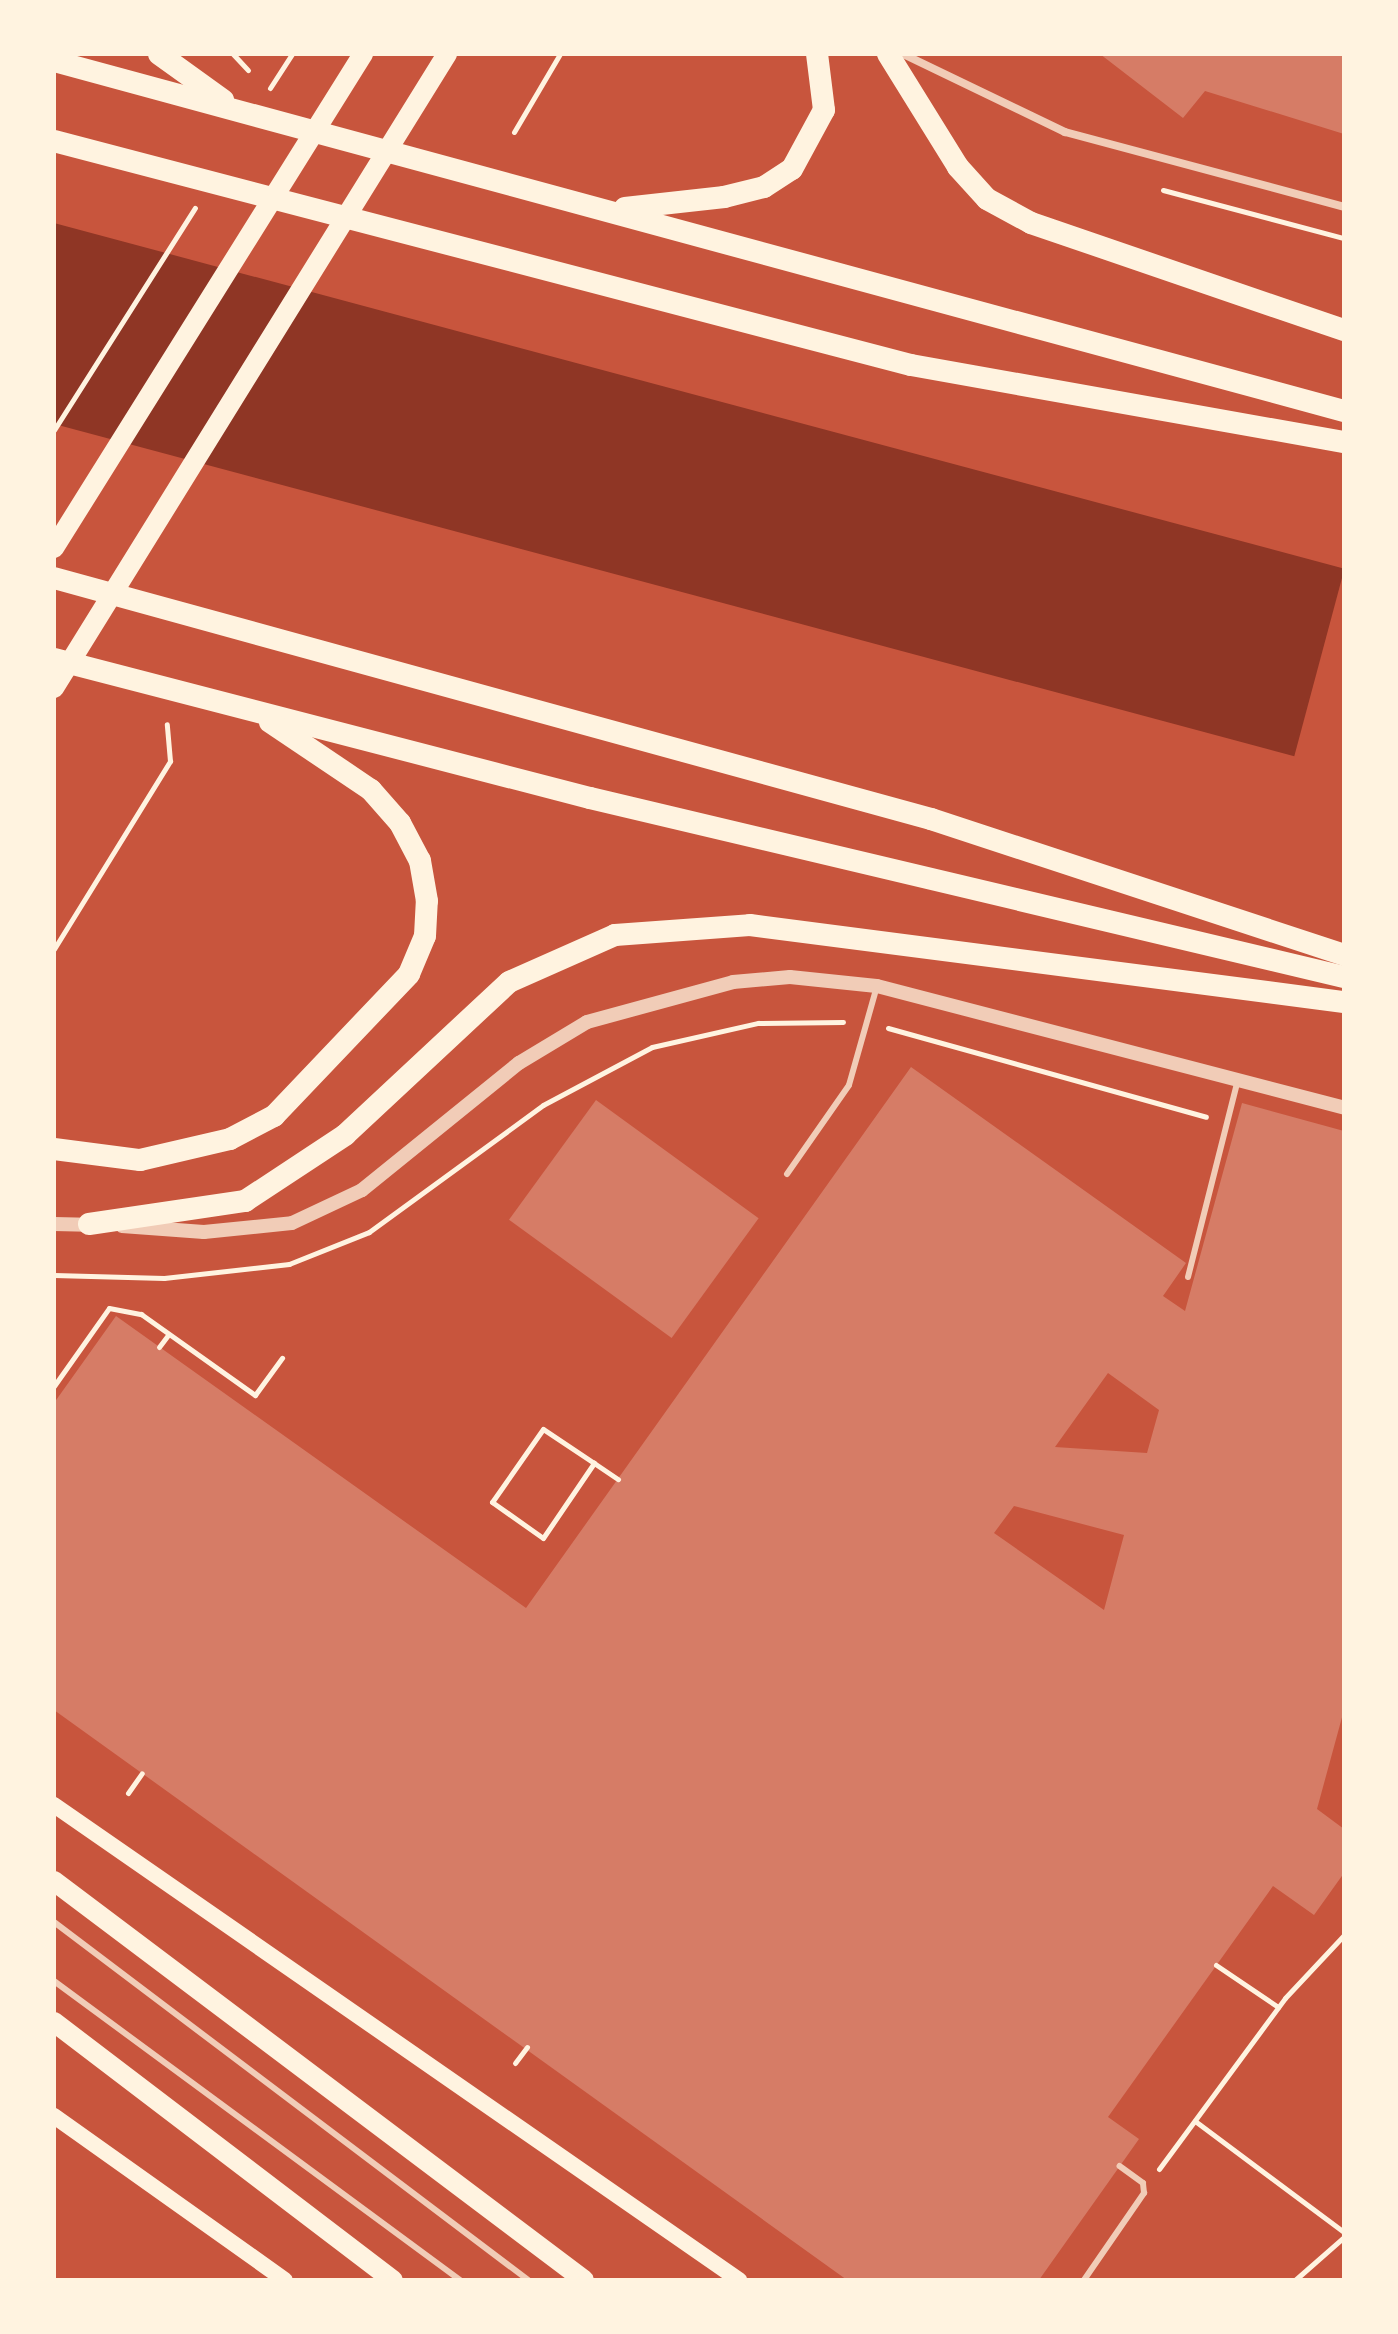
<!DOCTYPE html>
<style>
body{margin:0}
#map{position:relative;width:1398px;height:2334px;overflow:hidden;background:#c8553d;font-family:"Varela Round",sans-serif}
div>[style]{position:absolute}
.water>*{inset:0;background:#8f3625;transform-origin:0 0}
.building>*{inset:0;background:#d67c66;transform-origin:0 0}
.path>*{height:5px;margin:-2.5px;padding:0 2.5px;transform-origin:2.5px;border-radius:2.5px;background:#fff3e0}
.service>*{height:6px;margin:-3px;padding:0 3px;transform-origin:3px;border-radius:3px;background:#f1ccb7}
.minor>*{height:8px;margin:-4px;padding:0 4px;transform-origin:4px;border-radius:4px;background:#f1ccb7}
.tertiary>*{height:14px;margin:-7px;padding:0 7px;transform-origin:7px;border-radius:7px;background:#f1ccb7}
.secondary>*{height:16px;margin:-8px;padding:0 8px;transform-origin:8px;border-radius:8px;background:#fff3e0}
.primary>*{height:20px;margin:-10px;padding:0 10px;transform-origin:10px;border-radius:10px;background:#fff3e0}
.trunk>*{height:22px;margin:-11px;padding:0 11px;transform-origin:11px;border-radius:11px;background:#fff3e0}
span{translate:-50% -50%;white-space:nowrap;text-align:center;line-height:1.15;-webkit-text-stroke:6px #fff3e0;paint-order:stroke}
.frame{position:absolute;inset:0;border:56px solid #fff3e0;pointer-events:none}
</style>
<div id="map">
<div class="water">
<i style="left:54px;top:223px;width:1336px;height:194px;rotate:15deg"></i>
</div>
<div class="building">
<i style="clip-path:polygon(1100px 54px,1344px 54px,1344px 134px,1205px 91px,1183px 118px)"></i>
<i style="clip-path:polygon(evenodd,911px 1067px,1186px 1263px,1163px 1296px,1185px 1311px,1242px 1103px,1344px 1131px,1344px 1710px,1317px 1809px,1344px 1829px,1344px 1873px,1314px 1915px,1273px 1886px,1108px 2117px,1139px 2139px,1039px 2280px,847px 2280px,54px 1710px,54px 1403px,116px 1316px,526px 1608px,911px 1067px,1108px 1373px,1159px 1410px,1147px 1453px,1055px 1447px,1108px 1373px,911px 1067px,1014px 1506px,1124px 1535px,1104px 1610px,994px 1533px,1014px 1506px)"></i>
<i style="left:596px;top:1100px;width:201px;height:148px;rotate:36deg"></i>
</div>
<div class="path">
<i style="left:233px;top:54px;width:22px;rotate:47deg"></i>
<i style="left:270px;top:88px;width:40px;rotate:-57.1deg"></i>
<i style="left:514px;top:132px;width:91px;rotate:-59.5deg"></i>
<i style="left:1163px;top:190px;width:187px;rotate:14.9deg"></i>
<i style="left:54px;top:430px;width:263px;rotate:-57.6deg"></i>
<i style="left:54px;top:949px;width:221px;rotate:-58.3deg"></i>
<i style="left:170px;top:761px;width:37px;rotate:-95deg"></i>
<i style="left:888px;top:1028px;width:330px;rotate:15.6deg"></i>
<i style="left:54px;top:1275px;width:110px;rotate:1.6deg"></i>
<i style="left:164px;top:1278px;width:126px;rotate:-6.4deg"></i>
<i style="left:289px;top:1264px;width:86px;rotate:-21.8deg"></i>
<i style="left:369px;top:1232px;width:215px;rotate:-36.1deg"></i>
<i style="left:543px;top:1105px;width:123px;rotate:-28deg"></i>
<i style="left:652px;top:1047px;width:109px;rotate:-12.8deg"></i>
<i style="left:758px;top:1023px;width:85px;rotate:-0.7deg"></i>
<i style="left:159px;top:1347px;width:15px;rotate:-53deg"></i>
<i style="left:54px;top:1386px;width:95px;rotate:-54.8deg"></i>
<i style="left:109px;top:1308px;width:33px;rotate:11deg"></i>
<i style="left:141px;top:1314px;width:140px;rotate:35.4deg"></i>
<i style="left:255px;top:1395px;width:46px;rotate:-53.9deg"></i>
<i style="left:594px;top:1463px;width:61px;rotate:-146.3deg"></i>
<i style="left:543px;top:1429px;width:89px;rotate:124.9deg"></i>
<i style="left:492px;top:1502px;width:62px;rotate:35.2deg"></i>
<i style="left:543px;top:1538px;width:91px;rotate:-55.8deg"></i>
<i style="left:594px;top:1463px;width:29px;rotate:34deg"></i>
<i style="left:128px;top:1793px;width:24px;rotate:-55deg"></i>
<i style="left:1216px;top:1965px;width:75px;rotate:34.1deg"></i>
<i style="left:515px;top:2063px;width:20px;rotate:-53deg"></i>
<i style="left:1195px;top:2121px;width:186px;rotate:36.7deg"></i>
<i style="left:1159px;top:2169px;width:212px;rotate:-53.6deg"></i>
<i style="left:1285px;top:1998px;width:86px;rotate:-46.9deg"></i>
<i style="left:1295px;top:2280px;width:65px;rotate:-41.3deg"></i>
</div>
<div class="service">
<i style="left:787px;top:1174px;width:108px;rotate:-55.1deg"></i>
<i style="left:849px;top:1085px;width:103px;rotate:-74.2deg"></i>
<i style="left:1188px;top:1277px;width:203px;rotate:-75.8deg"></i>
<i style="left:54px;top:1922px;width:594px;rotate:37.06deg"></i>
<i style="left:54px;top:1981px;width:504px;rotate:36.37deg"></i>
<i style="left:1084px;top:2280px;width:106px;rotate:-55.4deg"></i>
<i style="left:1144px;top:2193px;width:10px;rotate:-96deg"></i>
<i style="left:1143px;top:2183px;width:29px;rotate:-144deg"></i>
</div>
<div class="minor">
<i style="left:903px;top:54px;width:180px;rotate:25.7deg"></i>
<i style="left:1065px;top:132px;width:289px;rotate:15deg"></i>
</div>
<div class="tertiary">
<i style="left:54px;top:1224px;width:44px;rotate:1.3deg"></i>
<i style="left:122px;top:1226px;width:82px;rotate:4.2deg"></i>
<i style="left:204px;top:1232px;width:88px;rotate:-5.8deg"></i>
<i style="left:292px;top:1223px;width:77px;rotate:-25.2deg"></i>
<i style="left:362px;top:1190px;width:202px;rotate:-39deg"></i>
<i style="left:519px;top:1063px;width:79px;rotate:-31.1deg"></i>
<i style="left:587px;top:1022px;width:151px;rotate:-15.3deg"></i>
<i style="left:733px;top:982px;width:57px;rotate:-5deg"></i>
<i style="left:790px;top:977px;width:87px;rotate:5.9deg"></i>
<i style="left:877px;top:986px;width:483px;rotate:14.6deg"></i>
</div>
<div class="secondary">
<i style="left:54px;top:1805px;width:834px;rotate:34.74deg"></i>
<i style="left:54px;top:2116px;width:283px;rotate:35.4deg"></i>
</div>
<div class="primary">
<i style="left:54px;top:548px;width:583px;rotate:-57.97deg"></i>
<i style="left:54px;top:688px;width:746px;rotate:-58.21deg"></i>
<i style="left:54px;top:1881px;width:663px;rotate:36.97deg"></i>
<i style="left:54px;top:2022px;width:426px;rotate:37.3deg"></i>
</div>
<div class="trunk">
<i style="left:159px;top:54px;width:79px;rotate:35.7deg"></i>
<i style="left:888px;top:54px;width:133px;rotate:58.2deg"></i>
<i style="left:958px;top:167px;width:43px;rotate:47.8deg"></i>
<i style="left:987px;top:199px;width:50px;rotate:28.6deg"></i>
<i style="left:1031px;top:223px;width:331px;rotate:18.9deg"></i>
<i style="left:54px;top:61px;width:1337px;rotate:15.18deg"></i>
<i style="left:54px;top:141px;width:886px;rotate:14.65deg"></i>
<i style="left:911px;top:365px;width:440px;rotate:10.1deg"></i>
<i style="left:625px;top:208px;width:100px;rotate:-6.3deg"></i>
<i style="left:724px;top:197px;width:41px;rotate:-14deg"></i>
<i style="left:764px;top:187px;width:33px;rotate:-33deg"></i>
<i style="left:792px;top:169px;width:67px;rotate:-61.5deg"></i>
<i style="left:824px;top:110px;width:56px;rotate:-97.1deg"></i>
<i style="left:54px;top:578px;width:910px;rotate:15.37deg"></i>
<i style="left:931px;top:819px;width:435px;rotate:18.2deg"></i>
<i style="left:54px;top:659px;width:554px;rotate:14.54deg"></i>
<i style="left:590px;top:798px;width:775px;rotate:13.35deg"></i>
<i style="left:54px;top:1149px;width:87px;rotate:7.3deg"></i>
<i style="left:140px;top:1160px;width:92px;rotate:-13.1deg"></i>
<i style="left:230px;top:1139px;width:50px;rotate:-27.6deg"></i>
<i style="left:274px;top:1116px;width:196px;rotate:-46.4deg"></i>
<i style="left:409px;top:974px;width:41px;rotate:-67.2deg"></i>
<i style="left:425px;top:936px;width:35px;rotate:-87deg"></i>
<i style="left:427px;top:901px;width:41px;rotate:-99.9deg"></i>
<i style="left:420px;top:861px;width:43px;rotate:-117.8deg"></i>
<i style="left:400px;top:823px;width:44px;rotate:-131.3deg"></i>
<i style="left:371px;top:790px;width:122px;rotate:-146deg"></i>
<i style="left:89px;top:1224px;width:158px;rotate:-8.4deg"></i>
<i style="left:245px;top:1201px;width:120px;rotate:-33.4deg"></i>
<i style="left:345px;top:1135px;width:224px;rotate:-43deg"></i>
<i style="left:509px;top:982px;width:116px;rotate:-23.9deg"></i>
<i style="left:615px;top:935px;width:135px;rotate:-4.2deg"></i>
<i style="left:750px;top:925px;width:599px;rotate:7.39deg"></i>
</div>
<div class="frame"></div>
</div>
